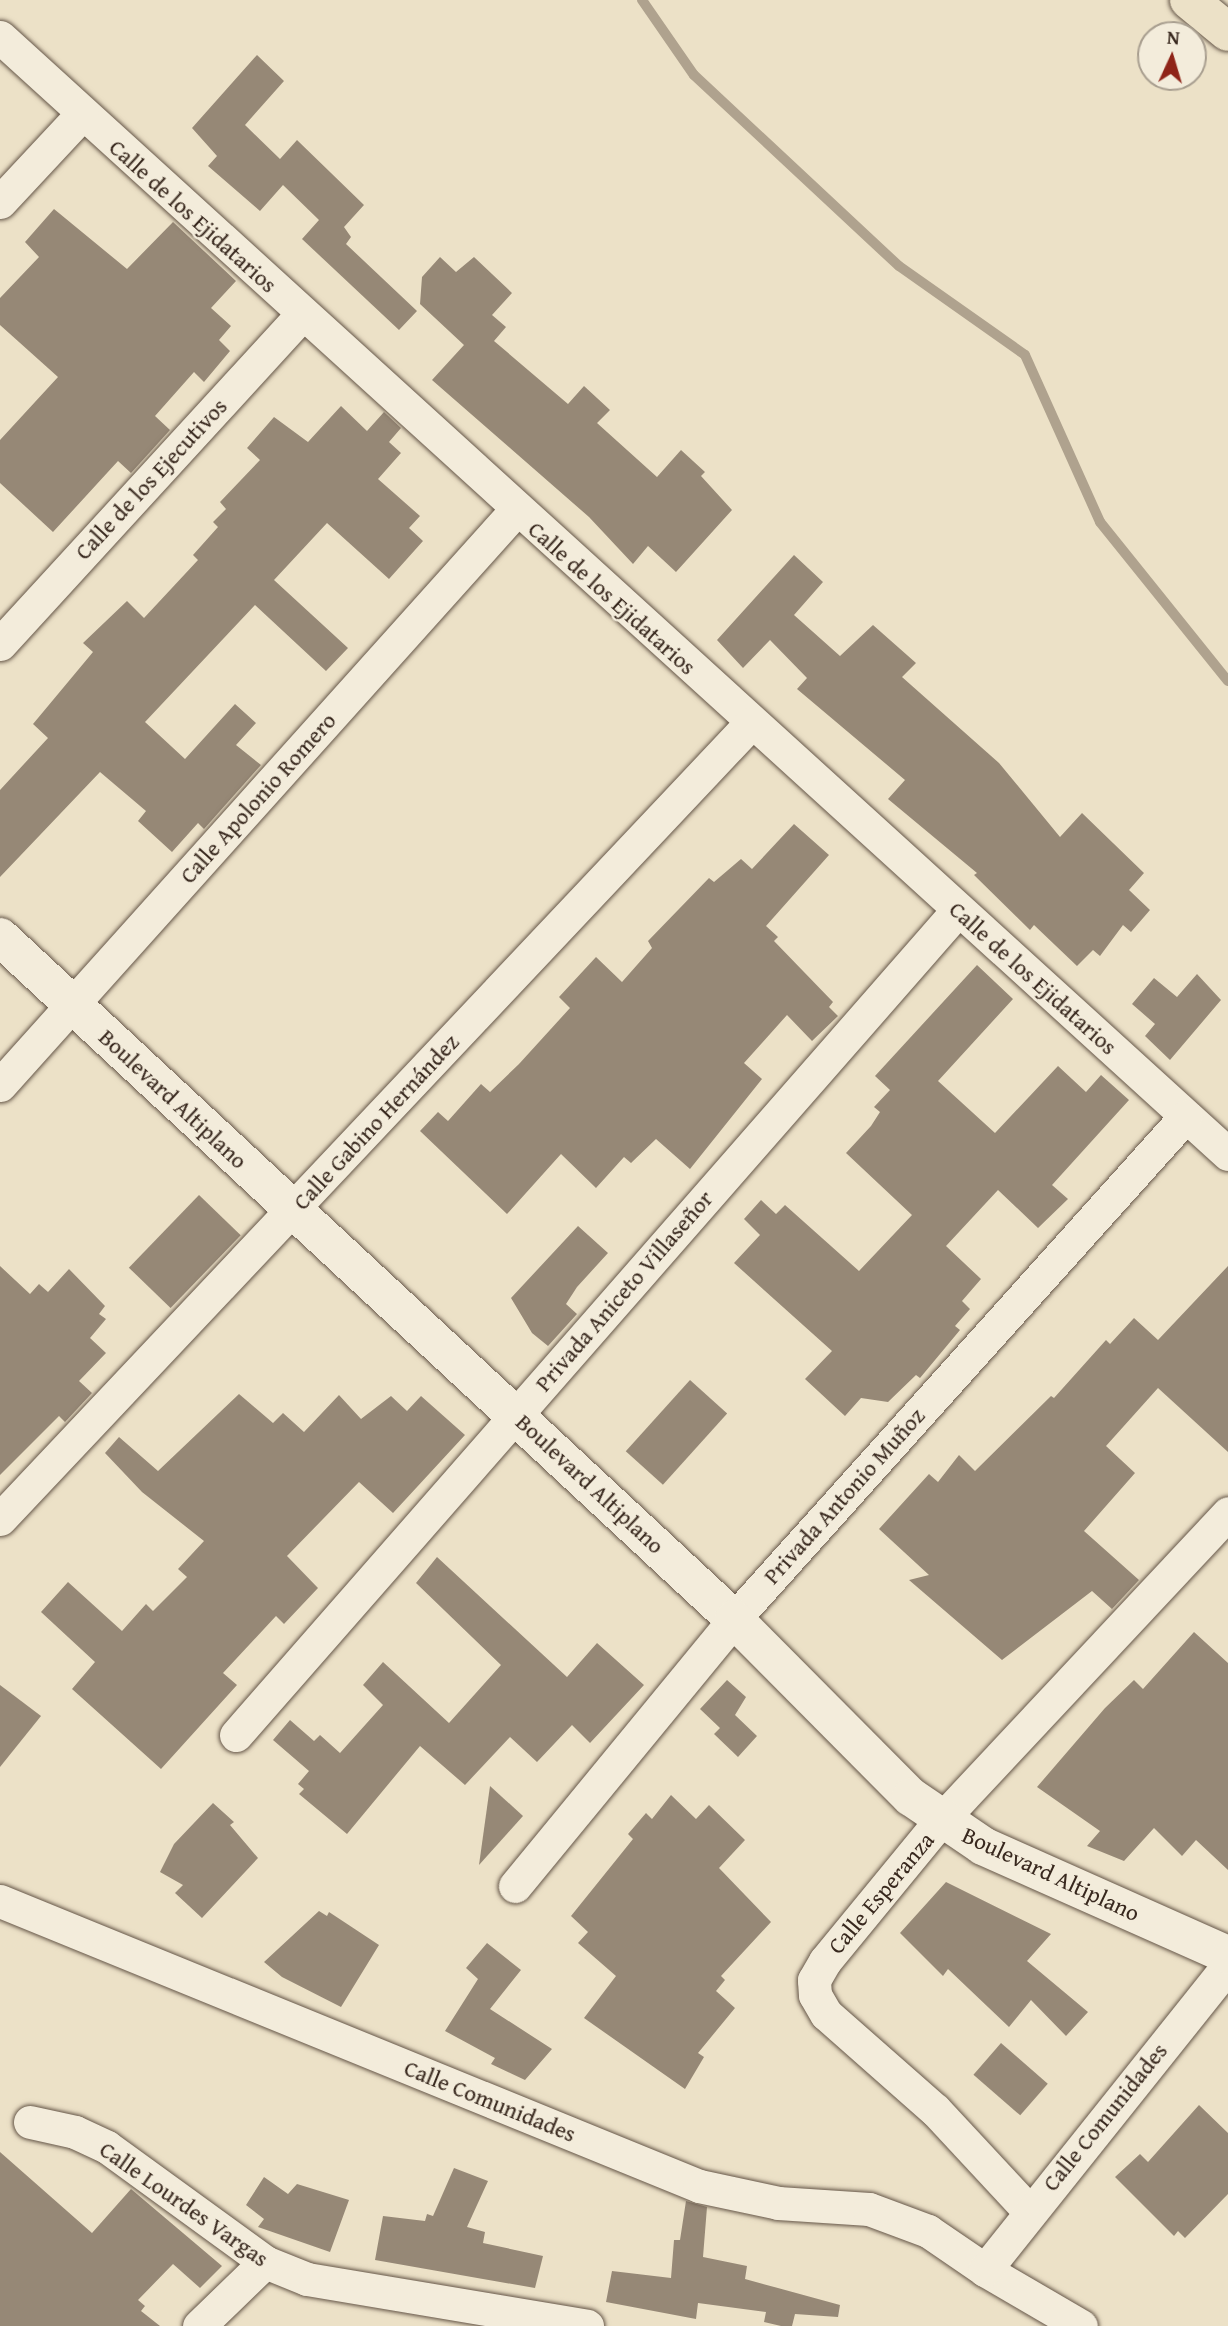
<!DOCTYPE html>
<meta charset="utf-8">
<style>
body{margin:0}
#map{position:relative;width:1228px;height:2326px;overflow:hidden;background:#ece1c7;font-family:"Gentium Book Plus",serif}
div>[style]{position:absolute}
.stream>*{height:10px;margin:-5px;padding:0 5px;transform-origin:5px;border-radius:5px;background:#afa28e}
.building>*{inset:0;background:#968876;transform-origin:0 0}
.roads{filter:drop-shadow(0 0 2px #655648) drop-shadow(0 0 2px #655648)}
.minor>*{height:33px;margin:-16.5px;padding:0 16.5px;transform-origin:16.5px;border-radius:16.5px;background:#f3ecdb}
.tertiary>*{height:38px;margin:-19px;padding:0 19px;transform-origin:19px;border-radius:19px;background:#f3ecdb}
.motorway>*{height:38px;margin:-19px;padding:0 19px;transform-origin:19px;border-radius:19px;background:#ece1c7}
span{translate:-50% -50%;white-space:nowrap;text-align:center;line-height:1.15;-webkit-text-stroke:5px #f3ecdb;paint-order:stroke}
.street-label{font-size:23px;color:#38281e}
.north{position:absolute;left:1137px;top:21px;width:70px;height:70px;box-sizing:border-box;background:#f3ecdb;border:2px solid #a89e8f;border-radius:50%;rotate:4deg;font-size:19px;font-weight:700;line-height:28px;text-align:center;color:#38281e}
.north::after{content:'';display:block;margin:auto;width:24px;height:32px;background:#8f2418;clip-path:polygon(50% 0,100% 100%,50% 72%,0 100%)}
</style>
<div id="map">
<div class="stream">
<i style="left:642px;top:0;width:91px;rotate:55.3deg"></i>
<i style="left:694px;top:75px;width:280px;rotate:43deg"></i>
<i style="left:899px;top:266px;width:154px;rotate:35.2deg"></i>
<i style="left:1025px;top:355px;width:183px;rotate:65.8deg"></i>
<i style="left:1100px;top:522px;width:204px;rotate:51.2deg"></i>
</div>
<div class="building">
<i style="clip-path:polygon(257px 55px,284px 81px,245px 125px,280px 159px,297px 140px,364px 205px,344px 227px,351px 237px,346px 244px,417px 311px,399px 330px,302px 239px,319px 220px,283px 185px,260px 211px,208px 166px,217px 156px,192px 128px)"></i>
<i style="clip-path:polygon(54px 209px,127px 269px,173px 222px,236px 281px,211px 308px,231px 326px,219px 340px,230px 351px,204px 382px,194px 372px,155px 416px,170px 430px,131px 473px,118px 461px,53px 532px,0 483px,0 440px,58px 377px,0 325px,0 298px,39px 257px,25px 242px)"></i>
<i style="clip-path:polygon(440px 257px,456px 272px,474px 257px,512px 293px,492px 315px,506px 327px,494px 341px,568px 404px,584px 386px,610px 410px,597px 423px,657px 477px,681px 450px,705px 472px,701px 476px,732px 510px,676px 572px,648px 546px,633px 564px,589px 517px,432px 380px,464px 345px,420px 304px,422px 277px)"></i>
<i style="clip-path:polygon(341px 406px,367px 431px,384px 412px,401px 428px,389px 442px,401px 453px,378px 479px,420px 516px,409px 528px,423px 541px,389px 579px,327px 523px,274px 580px,348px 648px,326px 671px,255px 605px,145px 722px,185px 759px,235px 704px,256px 723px,236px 745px,261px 765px,204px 829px,198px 823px,172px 852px,138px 821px,146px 811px,100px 772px,0 877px,0 790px,48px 738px,33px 724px,93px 652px,83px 643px,127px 601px,144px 618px,198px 560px,193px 555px,218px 527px,213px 522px,226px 509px,220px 502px,260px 460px,247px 448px,274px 417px,308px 442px)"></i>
<i style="clip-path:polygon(794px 555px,823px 582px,794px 615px,840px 656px,873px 625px,916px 663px,902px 677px,999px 763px,1060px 837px,1082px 813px,1144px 873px,1129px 890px,1150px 910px,1131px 932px,1123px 925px,1100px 956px,1093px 950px,1077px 966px,1034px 925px,1030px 930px,974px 875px,977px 873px,888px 799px,905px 780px,797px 689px,807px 678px,770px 640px,743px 668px,717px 640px)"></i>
<i style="clip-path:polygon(794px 824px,829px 855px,766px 926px,778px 937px,774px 941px,833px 1002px,829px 1007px,838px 1016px,812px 1041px,787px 1015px,744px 1063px,762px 1079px,690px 1169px,656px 1139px,631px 1163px,624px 1157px,596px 1188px,561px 1154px,507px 1214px,420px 1131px,438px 1112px,448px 1121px,481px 1084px,490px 1092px,519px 1064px,570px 1008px,559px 997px,596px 957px,622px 982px,652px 948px,648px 941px,709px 878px,714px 882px,741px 859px,752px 869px)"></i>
<i style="clip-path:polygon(977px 965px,1013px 999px,938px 1081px,995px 1133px,1058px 1066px,1086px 1092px,1101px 1075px,1129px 1100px,1052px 1185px,1068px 1199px,1038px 1228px,998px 1190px,946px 1246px,981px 1279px,962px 1301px,970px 1309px,955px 1326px,960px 1330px,920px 1378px,916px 1375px,888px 1402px,861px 1398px,845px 1416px,805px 1379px,832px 1351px,734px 1263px,760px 1235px,744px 1219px,761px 1200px,776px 1214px,785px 1205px,859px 1271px,912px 1215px,846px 1153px,871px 1126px,880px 1112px,874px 1107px,890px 1090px,875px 1076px)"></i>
<i style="clip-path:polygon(1197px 974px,1221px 1000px,1170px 1060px,1145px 1036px,1155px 1024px,1132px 1004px,1154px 978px,1177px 997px)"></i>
<i style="left:199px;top:1195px;width:58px;height:101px;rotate:44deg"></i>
<i style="clip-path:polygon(578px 1226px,608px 1253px,577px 1287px,566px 1304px,577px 1314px,548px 1346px,532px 1333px,511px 1298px)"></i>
<i style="clip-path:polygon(0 1266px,30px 1294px,39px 1284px,48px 1292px,69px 1269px,105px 1306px,99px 1314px,106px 1319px,90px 1338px,106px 1353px,79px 1381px,92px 1393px,65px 1422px,59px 1416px,0 1475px)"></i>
<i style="clip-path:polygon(1228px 1266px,1228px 1452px,1158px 1388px,1106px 1446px,1135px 1473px,1084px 1531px,1139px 1580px,1112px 1609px,1092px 1591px,1002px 1660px,909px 1580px,929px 1575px,879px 1529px,929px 1474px,938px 1482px,959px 1455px,975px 1471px,1051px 1396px,1054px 1398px,1106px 1340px,1110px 1344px,1134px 1318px,1158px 1340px)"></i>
<i style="left:690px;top:1380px;width:50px;height:96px;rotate:42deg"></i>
<i style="clip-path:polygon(239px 1394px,273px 1423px,283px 1413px,304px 1432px,339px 1395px,361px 1419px,391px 1396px,407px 1411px,421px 1396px,465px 1435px,393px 1513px,359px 1482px,287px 1556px,318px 1588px,284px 1624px,276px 1616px,223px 1673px,237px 1685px,161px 1769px,72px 1689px,95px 1662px,41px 1612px,68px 1582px,122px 1631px,146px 1604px,153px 1611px,187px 1577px,178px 1569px,204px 1541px,142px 1492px,105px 1453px,119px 1437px,158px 1471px)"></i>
<i style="clip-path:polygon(437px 1557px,567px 1677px,597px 1643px,644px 1685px,590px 1743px,572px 1725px,537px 1762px,510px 1737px,465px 1785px,420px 1746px,347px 1834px,299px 1794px,304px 1789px,298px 1784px,309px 1771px,273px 1740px,290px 1720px,314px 1741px,320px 1735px,340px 1753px,383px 1705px,363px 1685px,383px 1662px,449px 1723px,501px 1665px,416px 1583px)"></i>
<i style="clip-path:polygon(1194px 1632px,1228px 1663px,1228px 1870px,1196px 1840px,1182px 1856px,1154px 1828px,1124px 1861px,1087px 1846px,1100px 1831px,1037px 1787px,1105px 1708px,1134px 1680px,1143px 1689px)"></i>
<i style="clip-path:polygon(727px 1680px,746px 1697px,735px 1715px,757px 1736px,738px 1757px,714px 1734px,720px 1728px,700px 1709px)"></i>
<i style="clip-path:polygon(0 1685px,41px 1716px,0 1767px)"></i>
<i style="clip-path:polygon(490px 1786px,523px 1816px,479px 1865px)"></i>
<i style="clip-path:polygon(671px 1795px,696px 1819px,709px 1805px,745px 1840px,719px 1868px,771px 1922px,721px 1976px,725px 1980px,716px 1991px,735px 2008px,698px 2053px,704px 2057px,685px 2089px,584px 2018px,616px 1976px,578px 1943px,588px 1932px,571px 1916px,633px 1839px,628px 1834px,646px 1813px,652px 1819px)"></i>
<i style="clip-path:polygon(213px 1803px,234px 1822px,230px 1825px,258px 1858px,202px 1918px,175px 1893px,183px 1885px,160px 1872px,174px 1844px)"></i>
<i style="clip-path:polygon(946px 1882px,1051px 1934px,1027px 1961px,1088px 2012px,1066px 2036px,1031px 2000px,1009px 2027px,948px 1969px,943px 1976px,900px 1933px)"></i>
<i style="clip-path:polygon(319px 1911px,327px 1916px,329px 1912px,379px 1945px,341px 2007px,282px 1977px,264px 1962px)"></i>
<i style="clip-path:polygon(487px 1943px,521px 1970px,490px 2009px,552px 2049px,525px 2080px,491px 2064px,495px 2058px,445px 2031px,478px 1979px,466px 1968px)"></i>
<i style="left:1001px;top:2043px;width:62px;height:42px;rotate:41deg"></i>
<i style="clip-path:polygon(1199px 2105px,1228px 2133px,1228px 2194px,1185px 2238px,1178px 2231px,1174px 2236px,1115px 2177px,1140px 2154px,1148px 2162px)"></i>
<i style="clip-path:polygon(0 2152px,92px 2233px,131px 2189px,222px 2266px,200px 2288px,173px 2264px,138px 2300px,145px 2306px,141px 2311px,160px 2326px,0 2326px)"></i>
<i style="clip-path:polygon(454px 2168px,488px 2181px,467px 2227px,485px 2232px,483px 2243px,543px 2256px,535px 2288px,375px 2260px,383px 2216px,425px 2221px,427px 2214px,433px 2216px)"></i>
<i style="clip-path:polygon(264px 2177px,288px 2194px,297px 2184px,349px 2200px,330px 2252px,258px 2227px,264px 2219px,246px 2205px)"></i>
<i style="clip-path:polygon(686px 2201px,707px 2207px,703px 2257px,747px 2266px,745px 2279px,840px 2305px,838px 2317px,795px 2314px,792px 2326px,781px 2326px,764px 2322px,766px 2312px,698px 2303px,696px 2319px,606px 2302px,612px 2271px,671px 2278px,674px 2240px,680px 2240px)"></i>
</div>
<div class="roads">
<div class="minor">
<i style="left:0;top:37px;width:1660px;rotate:42.29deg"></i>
<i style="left:0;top:202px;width:120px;rotate:-47deg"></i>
<i style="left:0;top:644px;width:447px;rotate:-47.5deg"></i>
<i style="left:0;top:1085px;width:773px;rotate:-48.1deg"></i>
<i style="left:0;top:1519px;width:1093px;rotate:-46.67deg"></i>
<i style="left:236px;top:1735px;width:1096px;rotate:-48.81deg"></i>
<i style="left:515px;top:1886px;width:345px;rotate:-50.6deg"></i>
<i style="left:734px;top:1619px;width:676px;rotate:-48.06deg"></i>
<i style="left:0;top:1901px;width:755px;rotate:22.18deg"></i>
<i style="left:699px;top:2186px;width:81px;rotate:12.1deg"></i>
<i style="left:778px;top:2203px;width:91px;rotate:3.8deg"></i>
<i style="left:869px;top:2209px;width:63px;rotate:20.4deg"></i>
<i style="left:928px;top:2231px;width:69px;rotate:34.4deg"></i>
<i style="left:985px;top:2270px;width:111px;rotate:30.3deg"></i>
<i style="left:30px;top:2122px;width:46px;rotate:12.5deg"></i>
<i style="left:75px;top:2132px;width:35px;rotate:25deg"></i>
<i style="left:107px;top:2147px;width:195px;rotate:36deg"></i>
<i style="left:265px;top:2262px;width:45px;rotate:22deg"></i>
<i style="left:307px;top:2279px;width:284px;rotate:9.5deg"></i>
<i style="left:1029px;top:2211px;width:138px;rotate:-132.9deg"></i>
<i style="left:935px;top:2110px;width:145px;rotate:-138.6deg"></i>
<i style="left:826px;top:2014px;width:22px;rotate:-120deg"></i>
<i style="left:815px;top:1995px;width:15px;rotate:-94deg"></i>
<i style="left:814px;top:1980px;width:22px;rotate:-60deg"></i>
<i style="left:825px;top:1961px;width:183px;rotate:-50.6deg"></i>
<i style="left:941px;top:1820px;width:420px;rotate:-46.9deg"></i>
<i style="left:985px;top:2270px;width:389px;rotate:-51.4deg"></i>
<i style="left:199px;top:2326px;width:92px;rotate:-44.1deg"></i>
</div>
<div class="tertiary">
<i style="left:0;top:937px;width:1002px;rotate:42.9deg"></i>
<i style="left:734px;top:1619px;width:251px;rotate:45.2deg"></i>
<i style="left:911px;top:1797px;width:87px;rotate:34.2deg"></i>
<i style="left:983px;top:1846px;width:268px;rotate:24deg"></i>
</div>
<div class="motorway">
<i style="left:1189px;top:0;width:50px;rotate:39.4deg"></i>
</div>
</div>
<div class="street-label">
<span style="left:193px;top:216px;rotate:42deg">Calle de los Ejidatarios</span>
<span style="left:151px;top:479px;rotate:-47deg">Calle de los Ejecutivos</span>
<span style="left:612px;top:598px;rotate:42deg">Calle de los Ejidatarios</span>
<span style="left:258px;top:798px;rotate:-48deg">Calle Apolonio Romero</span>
<span style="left:1033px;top:978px;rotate:42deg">Calle de los Ejidatarios</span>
<span style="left:173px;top:1099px;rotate:43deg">Boulevard Altiplano</span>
<span style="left:376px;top:1122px;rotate:-47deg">Calle Gabino Hernández</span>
<span style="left:624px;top:1291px;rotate:-49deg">Privada Aniceto Villaseñor</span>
<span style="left:590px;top:1484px;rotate:43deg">Boulevard Altiplano</span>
<span style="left:844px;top:1496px;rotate:-48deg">Privada Antonio Muñoz</span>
<span style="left:1051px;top:1874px;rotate:25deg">Boulevard Altiplano</span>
<span style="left:881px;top:1893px;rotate:-50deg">Calle Esperanza</span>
<span style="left:490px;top:2101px;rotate:22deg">Calle Comunidades</span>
<span style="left:1105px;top:2117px;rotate:-51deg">Calle Comunidades</span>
<span style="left:184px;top:2204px;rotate:35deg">Calle Lourdes Vargas</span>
</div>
<div class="north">N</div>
</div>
